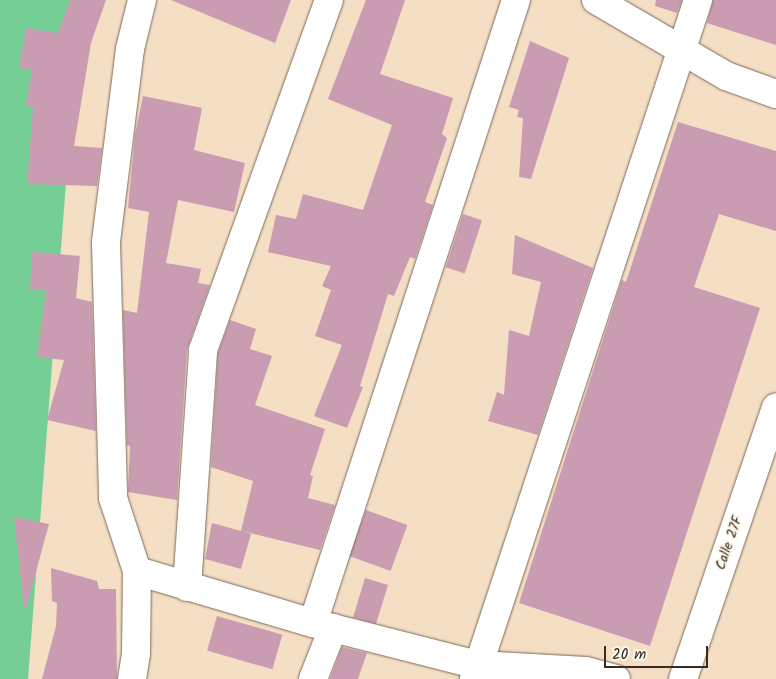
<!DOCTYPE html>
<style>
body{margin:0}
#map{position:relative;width:776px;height:679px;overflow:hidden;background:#f4dec4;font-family:Kalam,sans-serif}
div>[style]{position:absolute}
.green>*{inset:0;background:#75cf95}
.building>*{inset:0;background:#c99cb2;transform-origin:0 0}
.roads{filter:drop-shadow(0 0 1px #7c6958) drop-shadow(0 0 1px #7c6958)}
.street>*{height:28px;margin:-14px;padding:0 14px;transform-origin:14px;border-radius:14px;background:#fff}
span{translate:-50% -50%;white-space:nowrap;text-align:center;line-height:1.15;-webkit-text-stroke:4.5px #fbf7ec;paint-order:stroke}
.street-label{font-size:14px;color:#3b2a1e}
.scale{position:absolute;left:604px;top:646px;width:104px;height:22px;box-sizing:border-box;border:2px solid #3b2a1e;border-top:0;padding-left:6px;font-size:15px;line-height:18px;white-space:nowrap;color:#3b2a1e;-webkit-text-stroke:4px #fbf7ec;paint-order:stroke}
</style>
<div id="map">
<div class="green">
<i style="clip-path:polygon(0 0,80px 0,28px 679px,0 679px)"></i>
</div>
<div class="building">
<i style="clip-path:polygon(70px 0,106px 0,91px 43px,74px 146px,102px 148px,97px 186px,27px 184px,33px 107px,26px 105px,32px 70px,19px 68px,26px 28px,58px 33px)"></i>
<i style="clip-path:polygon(171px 0,291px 0,275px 43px)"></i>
<i style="clip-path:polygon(366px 0,405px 0,380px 74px,453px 98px,442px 134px,447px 138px,425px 202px,433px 205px,415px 259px,410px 257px,394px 296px,388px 294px,360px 386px,363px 387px,347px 428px,314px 416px,342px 345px,315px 336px,331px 290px,322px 286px,331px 266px,268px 252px,276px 215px,296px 219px,303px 194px,363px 210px,392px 125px,328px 99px)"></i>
<i style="clip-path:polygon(656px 0,682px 0,677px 13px,655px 6px)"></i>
<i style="clip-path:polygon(713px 0,776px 0,776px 45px,707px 23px)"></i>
<i style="clip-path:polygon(530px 41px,569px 58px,531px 179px,519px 177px,523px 118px,517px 117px,519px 110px,509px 107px)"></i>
<i style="clip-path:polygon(143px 96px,202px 108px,194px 150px,245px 163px,234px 212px,178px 200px,166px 263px,201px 269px,198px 283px,210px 285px,187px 349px,177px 500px,128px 492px,130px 446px,127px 445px,123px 310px,137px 313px,149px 212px,128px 208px,135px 135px)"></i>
<i style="clip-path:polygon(678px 122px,776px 151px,776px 231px,719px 214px,694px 287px,760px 308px,650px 646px,519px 603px,622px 280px,626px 282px)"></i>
<i style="left:463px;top:214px;width:20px;height:56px;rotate:18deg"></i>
<i style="clip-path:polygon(515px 235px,593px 268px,538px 435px,488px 421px,497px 392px,504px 395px,509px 330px,529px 336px,541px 282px,512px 274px)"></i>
<i style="clip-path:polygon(32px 252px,80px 256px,76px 298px,92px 302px,96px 431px,47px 420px,64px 360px,37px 357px,46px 290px,30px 289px)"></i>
<i style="clip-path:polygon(230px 320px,256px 329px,250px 349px,272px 356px,255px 405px,325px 429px,310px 475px,313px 476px,308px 498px,335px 505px,320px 550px,242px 531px,251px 534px,241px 569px,205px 559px,212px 523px,241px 531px,253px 481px,211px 467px,218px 353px)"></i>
<i style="left:366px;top:510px;width:44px;height:49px;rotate:20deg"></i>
<i style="clip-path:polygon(14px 517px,49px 524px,26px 608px,24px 608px)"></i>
<i style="clip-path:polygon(51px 568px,97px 581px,99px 589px,116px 589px,117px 679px,42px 679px,56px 626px,57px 603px,52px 601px)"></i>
<i style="left:365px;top:578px;width:24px;height:41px;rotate:17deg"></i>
<i style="left:217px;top:616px;width:68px;height:36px;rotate:16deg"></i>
<i style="clip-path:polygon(342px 647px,367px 653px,358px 679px,330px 679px)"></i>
</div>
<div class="roads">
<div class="street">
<i style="left:142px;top:0;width:50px;rotate:103.8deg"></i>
<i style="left:130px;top:49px;width:195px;rotate:97.1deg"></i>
<i style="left:106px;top:243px;width:255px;rotate:88.4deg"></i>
<i style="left:113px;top:498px;width:77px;rotate:71.8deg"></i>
<i style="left:137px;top:571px;width:184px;rotate:16.5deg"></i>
<i style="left:313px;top:623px;width:170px;rotate:14.3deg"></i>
<i style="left:478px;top:665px;width:108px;rotate:3.2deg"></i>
<i style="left:586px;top:671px;width:31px;rotate:15deg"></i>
<i style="left:596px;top:0;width:151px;rotate:30.3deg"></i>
<i style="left:726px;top:76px;width:53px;rotate:19.8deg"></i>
<i style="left:187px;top:587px;width:238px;rotate:-86.1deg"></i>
<i style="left:203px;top:350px;width:372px;rotate:-70.2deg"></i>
<i style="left:313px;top:623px;width:655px;rotate:-71.95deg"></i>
<i style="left:132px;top:679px;width:26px;rotate:-81deg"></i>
<i style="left:136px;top:653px;width:82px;rotate:-89.3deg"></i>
<i style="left:313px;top:679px;width:55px;rotate:-68.6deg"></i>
<i style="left:474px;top:679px;width:715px;rotate:-71.74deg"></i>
<i style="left:683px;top:679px;width:287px;rotate:-71.1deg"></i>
</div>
</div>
<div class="street-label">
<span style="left:729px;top:543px;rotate:-71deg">Calle 27F</span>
</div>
<div class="scale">20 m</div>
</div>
